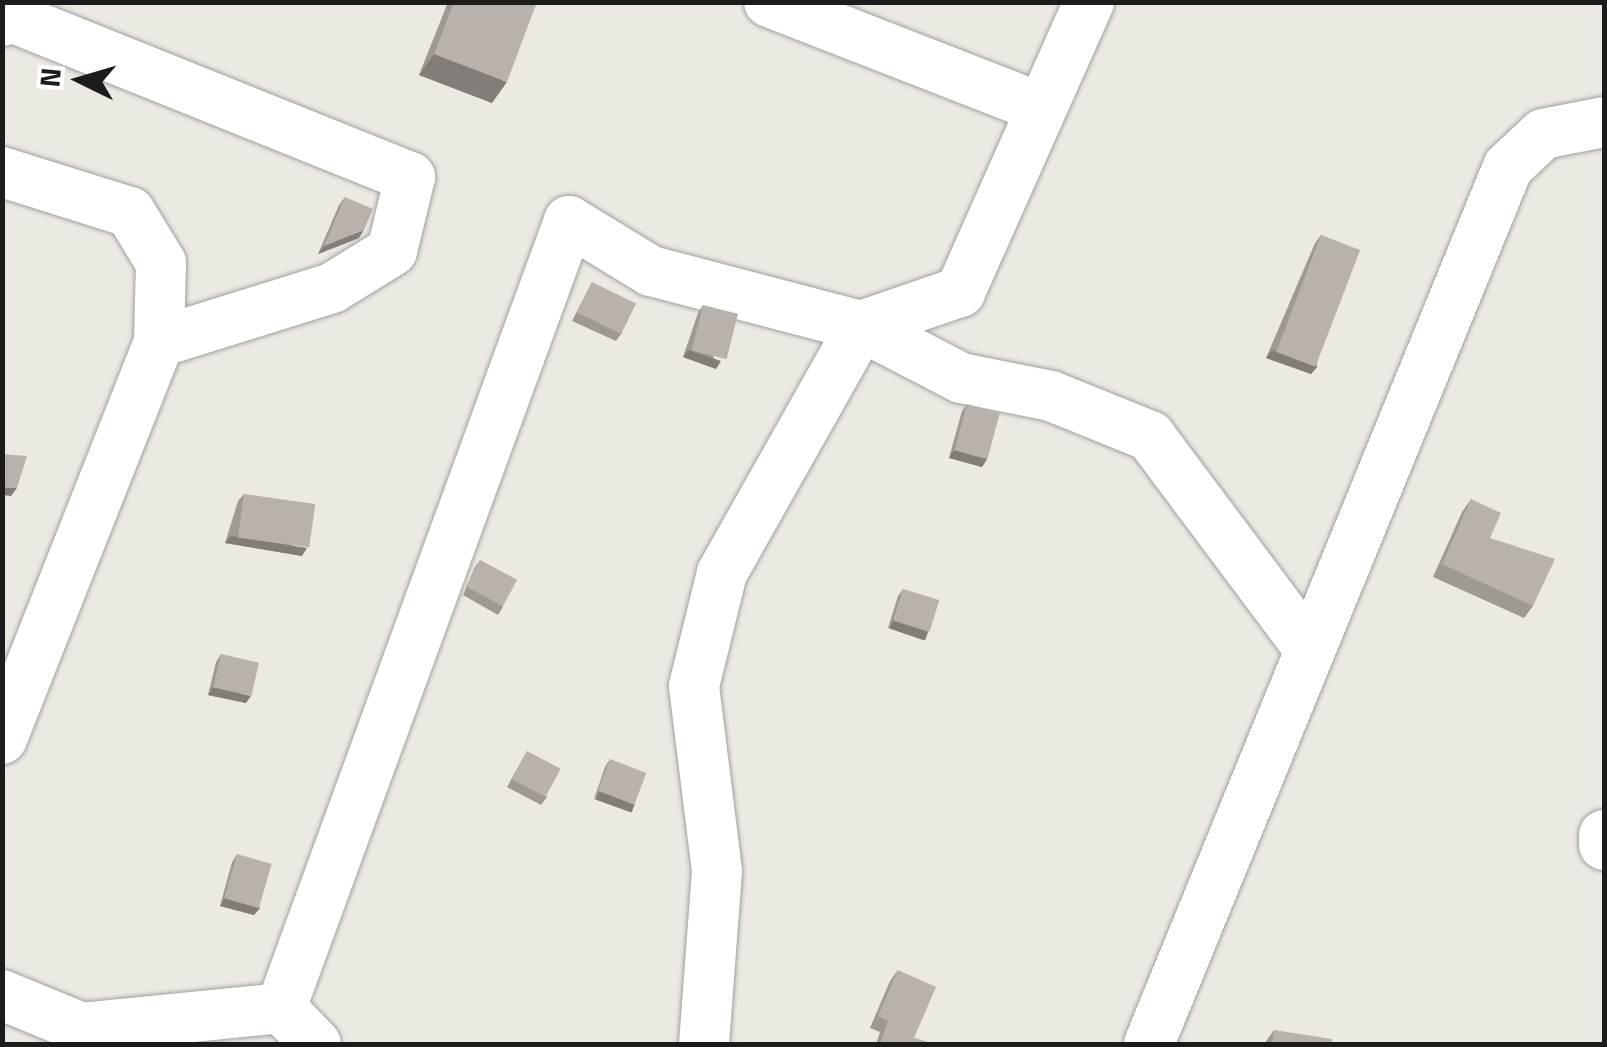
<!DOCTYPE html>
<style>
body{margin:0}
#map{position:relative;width:1607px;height:1047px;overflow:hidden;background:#ece9e3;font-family:"Titillium Web",sans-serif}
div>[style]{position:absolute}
.roads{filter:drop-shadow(0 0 2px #a0a0a0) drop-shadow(0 0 2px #a0a0a0)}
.minor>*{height:50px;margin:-25px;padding:0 25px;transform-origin:25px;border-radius:25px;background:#fff}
.wall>*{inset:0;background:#9f9994}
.shaded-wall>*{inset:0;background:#827d78;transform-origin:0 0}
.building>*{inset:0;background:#b9b2ac;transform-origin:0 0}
span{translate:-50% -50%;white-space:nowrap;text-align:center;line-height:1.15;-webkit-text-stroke:8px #fff;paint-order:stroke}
.frame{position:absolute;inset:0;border:5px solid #1c1c1c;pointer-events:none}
.north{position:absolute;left:30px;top:30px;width:100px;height:100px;-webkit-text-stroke:8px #fff;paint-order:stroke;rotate:275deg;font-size:28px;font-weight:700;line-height:40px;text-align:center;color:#1c1c1c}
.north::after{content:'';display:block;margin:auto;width:35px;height:45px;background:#1c1c1c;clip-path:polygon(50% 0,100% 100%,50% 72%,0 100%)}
</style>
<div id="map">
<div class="roads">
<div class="minor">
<i style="left:769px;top:2px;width:289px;rotate:21.3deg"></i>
<i style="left:2px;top:21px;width:12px;rotate:-14deg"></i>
<i style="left:14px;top:18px;width:427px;rotate:21.9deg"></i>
<i style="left:410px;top:177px;width:76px;rotate:103.7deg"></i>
<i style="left:392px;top:251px;width:70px;rotate:148.3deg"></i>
<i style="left:332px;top:288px;width:181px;rotate:162.7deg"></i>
<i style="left:2px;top:172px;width:134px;rotate:17.4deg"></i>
<i style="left:130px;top:212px;width:60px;rotate:58.7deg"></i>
<i style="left:161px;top:263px;width:79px;rotate:91.5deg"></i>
<i style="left:159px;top:342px;width:427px;rotate:111.6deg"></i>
<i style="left:1604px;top:835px;width:10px;rotate:90deg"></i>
<i style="left:2px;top:995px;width:87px;rotate:22.4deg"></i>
<i style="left:82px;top:1028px;width:200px;rotate:-5.7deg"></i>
<i style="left:281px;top:1008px;width:838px;rotate:-69.9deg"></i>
<i style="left:569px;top:221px;width:96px;rotate:31.4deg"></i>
<i style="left:651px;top:271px;width:217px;rotate:14.7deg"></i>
<i style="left:861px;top:326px;width:113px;rotate:27.5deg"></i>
<i style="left:961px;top:378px;width:92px;rotate:11.3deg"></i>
<i style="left:1051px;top:396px;width:107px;rotate:22deg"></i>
<i style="left:1150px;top:436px;width:264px;rotate:53.2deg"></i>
<i style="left:281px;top:1008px;width:50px;rotate:45.8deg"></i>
<i style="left:704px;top:1044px;width:173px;rotate:-85.7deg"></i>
<i style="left:717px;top:871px;width:186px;rotate:-97.1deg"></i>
<i style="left:694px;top:686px;width:116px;rotate:-76.1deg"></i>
<i style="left:722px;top:573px;width:283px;rotate:-60.6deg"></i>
<i style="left:861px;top:326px;width:105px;rotate:-19deg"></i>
<i style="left:960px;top:292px;width:317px;rotate:-66deg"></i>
<i style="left:1149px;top:1044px;width:948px;rotate:-67.74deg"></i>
<i style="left:1508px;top:167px;width:48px;rotate:-43.3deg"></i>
<i style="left:1543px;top:134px;width:62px;rotate:-11.1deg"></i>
</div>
</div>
<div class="wall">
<i style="clip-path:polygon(448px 2px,537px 2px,492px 103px,419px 75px)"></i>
<i style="clip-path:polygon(345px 197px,359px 238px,318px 254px,339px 205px)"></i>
<i style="clip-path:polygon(1321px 235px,1317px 367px,1311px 374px,1266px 358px,1315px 243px)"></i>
<i style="clip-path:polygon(592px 282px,622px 333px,616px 341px,572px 321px)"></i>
<i style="clip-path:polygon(703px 305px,716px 369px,683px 357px,698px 313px)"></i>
<i style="clip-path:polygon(967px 404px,987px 459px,982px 467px,949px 458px,962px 411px)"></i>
<i style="clip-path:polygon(244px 494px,302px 556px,225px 543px,238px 501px)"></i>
<i style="clip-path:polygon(1471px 499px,1490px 538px,1533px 606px,1524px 618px,1433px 577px,1462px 512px)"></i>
<i style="clip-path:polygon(480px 560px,503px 607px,498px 615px,463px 595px,475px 567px)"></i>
<i style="clip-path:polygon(903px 589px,928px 632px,923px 640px,888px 628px,898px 596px)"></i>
<i style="clip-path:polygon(221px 654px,246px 703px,208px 695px,216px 662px)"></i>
<i style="clip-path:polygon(527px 751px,547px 797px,541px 805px,507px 787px)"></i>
<i style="clip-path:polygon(610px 759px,635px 804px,630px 812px,594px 799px,605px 767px)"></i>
<i style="clip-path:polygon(237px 854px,260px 908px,254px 915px,220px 906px,232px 862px)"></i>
<i style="clip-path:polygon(898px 970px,914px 1038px,934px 1044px,876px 1044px,880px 1032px,870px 1028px,890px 981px)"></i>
<i style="clip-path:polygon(1274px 1030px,1331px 1044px,1264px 1044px)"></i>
</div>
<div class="shaded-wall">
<i style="clip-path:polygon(434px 54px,507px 82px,492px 103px,419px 75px)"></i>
<i style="clip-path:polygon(364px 230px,359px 238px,318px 254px,324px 246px)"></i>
<i style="clip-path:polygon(688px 350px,721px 361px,716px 369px,683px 357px)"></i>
<i style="clip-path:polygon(1272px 350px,1317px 367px,1311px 374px,1266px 358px)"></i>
<i style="clip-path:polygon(954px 450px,987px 459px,982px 467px,949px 458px)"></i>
<i style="clip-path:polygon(2px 487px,17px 488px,11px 496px,2px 495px)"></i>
<i style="clip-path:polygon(231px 536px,307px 548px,302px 556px,225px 543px)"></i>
<i style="left:893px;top:620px;width:37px;height:9px;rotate:19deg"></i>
<i style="clip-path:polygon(213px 687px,251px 696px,246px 703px,208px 695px)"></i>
<i style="left:599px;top:791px;width:38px;height:9px;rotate:20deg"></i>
<i style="clip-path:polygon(225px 898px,260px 908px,254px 915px,220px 906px)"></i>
</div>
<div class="building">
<i style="clip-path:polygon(454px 2px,537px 2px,507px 82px,434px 54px)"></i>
<i style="clip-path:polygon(345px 197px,373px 209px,364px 230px,324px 246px)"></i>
<i style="left:1321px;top:235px;width:42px;height:125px;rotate:21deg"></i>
<i style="left:592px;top:282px;width:49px;height:34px;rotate:26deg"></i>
<i style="left:703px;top:305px;width:36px;height:47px;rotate:14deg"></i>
<i style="left:967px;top:404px;width:34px;height:48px;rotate:15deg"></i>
<i style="clip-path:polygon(2px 454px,27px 456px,17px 488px,2px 487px)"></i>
<i style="left:244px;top:494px;width:72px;height:44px;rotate:8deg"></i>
<i style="clip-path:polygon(1471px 499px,1501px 513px,1490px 538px,1555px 559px,1533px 606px,1442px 564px)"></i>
<i style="left:480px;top:560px;width:42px;height:30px;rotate:28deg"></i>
<i style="left:903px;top:589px;width:38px;height:33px;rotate:17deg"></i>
<i style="left:221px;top:654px;width:39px;height:34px;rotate:13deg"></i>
<i style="left:527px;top:751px;width:38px;height:32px;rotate:28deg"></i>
<i style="left:610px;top:759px;width:39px;height:34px;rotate:21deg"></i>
<i style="left:237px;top:854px;width:36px;height:46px;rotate:16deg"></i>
<i style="clip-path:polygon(898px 970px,936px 987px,914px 1038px,934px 1044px,880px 1044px,888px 1021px,878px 1016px)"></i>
<i style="clip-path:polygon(1274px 1030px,1332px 1039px,1331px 1044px,1272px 1044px)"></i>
</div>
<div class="frame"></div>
<div class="north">N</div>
</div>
